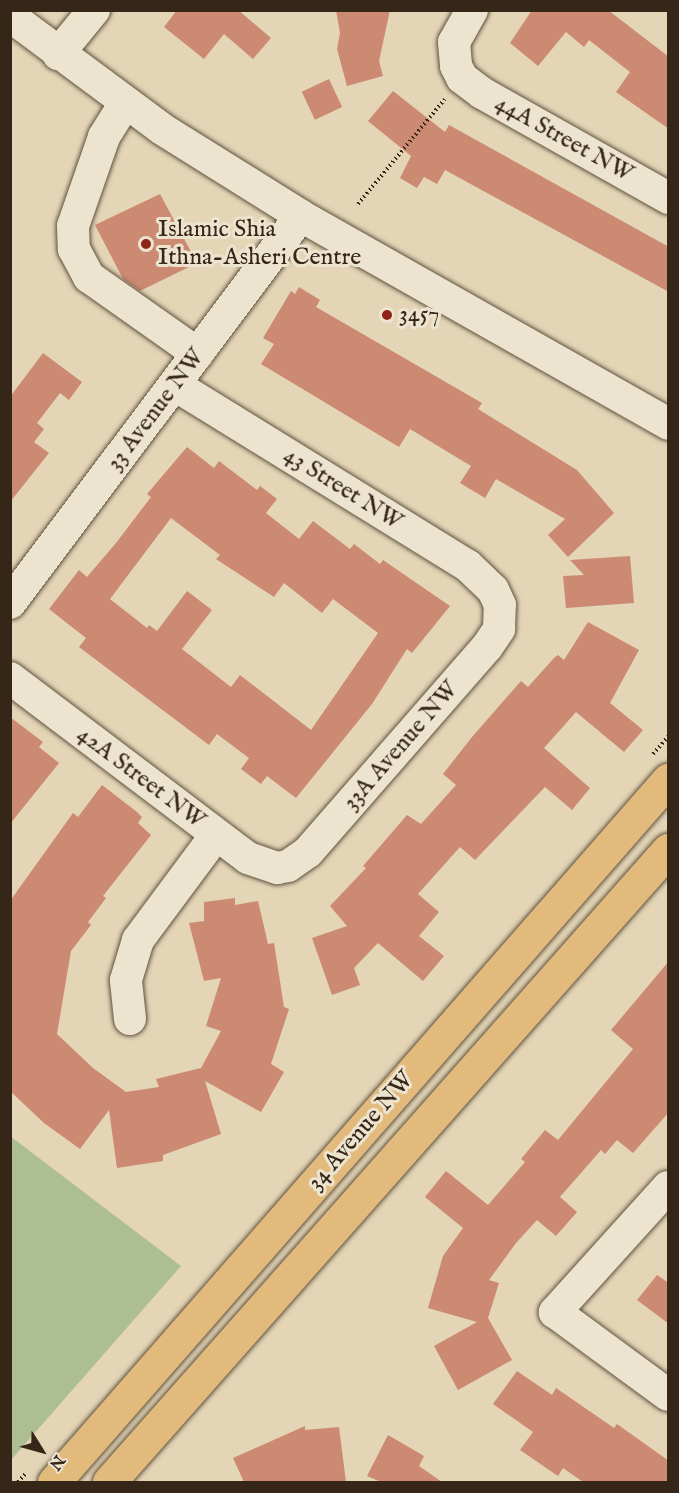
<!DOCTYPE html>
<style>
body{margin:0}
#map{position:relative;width:679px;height:1493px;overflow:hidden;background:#e3d5b6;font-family:"IM FELL English",serif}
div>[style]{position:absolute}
.green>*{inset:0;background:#aebe93}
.building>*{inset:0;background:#cb8a71;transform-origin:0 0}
.path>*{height:4px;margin-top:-2px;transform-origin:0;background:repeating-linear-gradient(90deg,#352618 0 1.5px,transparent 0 4.5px)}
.roads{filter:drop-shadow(0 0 2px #605240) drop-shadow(0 0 2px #605240)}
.minor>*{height:32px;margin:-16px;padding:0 16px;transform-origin:16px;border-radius:16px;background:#ede4d0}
.major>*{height:33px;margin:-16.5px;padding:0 16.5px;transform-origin:16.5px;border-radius:16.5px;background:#e2ba7b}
.dots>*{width:16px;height:16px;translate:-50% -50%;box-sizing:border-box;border:3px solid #ede4d0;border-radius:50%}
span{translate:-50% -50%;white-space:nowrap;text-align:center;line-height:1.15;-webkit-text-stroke:6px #ede4d0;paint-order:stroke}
.street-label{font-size:24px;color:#352618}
.poi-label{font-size:24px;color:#352618}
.left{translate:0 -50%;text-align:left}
.frame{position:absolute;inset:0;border:12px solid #352618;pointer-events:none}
.north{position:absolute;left:12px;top:1421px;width:60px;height:60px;-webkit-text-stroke:4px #ede4d0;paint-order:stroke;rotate:127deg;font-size:16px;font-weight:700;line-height:24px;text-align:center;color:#352618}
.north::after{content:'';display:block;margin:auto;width:21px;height:27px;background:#352618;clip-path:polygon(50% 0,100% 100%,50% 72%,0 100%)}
</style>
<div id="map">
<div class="green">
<i style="clip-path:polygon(10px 1136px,181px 1266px,11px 1460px,10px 1460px)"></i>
</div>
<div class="building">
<i style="clip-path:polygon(177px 10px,238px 10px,271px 38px,253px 59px,224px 34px,204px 59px,164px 27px)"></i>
<i style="clip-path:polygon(336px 10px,390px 10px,379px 61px,383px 76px,347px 86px,337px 49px,340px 33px)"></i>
<i style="clip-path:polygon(532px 10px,608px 10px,669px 57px,669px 129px,616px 92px,630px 72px,589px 40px,584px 47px,566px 32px,538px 66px,510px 43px)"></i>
<i style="left:329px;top:79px;width:31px;height:30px;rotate:65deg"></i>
<i style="clip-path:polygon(393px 91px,445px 132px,449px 125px,669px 247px,669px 292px,445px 170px,437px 184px,424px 177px,417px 188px,400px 178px,411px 156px,368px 121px)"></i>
<i style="clip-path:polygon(160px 194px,197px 263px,140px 291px,123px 279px,95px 225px)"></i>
<i style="clip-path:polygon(299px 287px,320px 300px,316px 307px,482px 403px,478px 409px,577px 470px,614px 513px,568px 557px,548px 535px,565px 519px,496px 479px,485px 498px,460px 483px,471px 466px,410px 429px,399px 447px,261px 364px,274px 344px,263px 338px,291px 291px,295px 294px)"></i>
<i style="clip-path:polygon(43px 353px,82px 382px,69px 400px,60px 393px,37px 423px,44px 429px,34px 442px,49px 453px,10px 502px,10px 397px)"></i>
<i style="clip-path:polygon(evenodd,187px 447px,214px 468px,219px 461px,257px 490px,260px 486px,277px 499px,266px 513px,299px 539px,313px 521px,350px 549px,354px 544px,380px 564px,383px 560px,450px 606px,412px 653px,407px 649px,372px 704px,296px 798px,267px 776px,261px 784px,241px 769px,249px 758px,217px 734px,209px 745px,79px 647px,86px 638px,49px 609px,79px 570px,87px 577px,116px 543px,151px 497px,147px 494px,187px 447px,171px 518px,220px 555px,216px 559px,274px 597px,284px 583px,322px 613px,333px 599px,378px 633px,311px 730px,240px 675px,231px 687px,182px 649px,212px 610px,187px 591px,157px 631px,149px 625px,147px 628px,110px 599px,171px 518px)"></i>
<i style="clip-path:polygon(630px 556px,634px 603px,566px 608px,563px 576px,584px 575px,570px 560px)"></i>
<i style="clip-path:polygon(588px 622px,639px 650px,610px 703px,643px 730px,624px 752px,576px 712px,544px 748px,590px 788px,572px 810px,545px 787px,475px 860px,460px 847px,418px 894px,439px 912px,419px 936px,444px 956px,423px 981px,378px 943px,354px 968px,360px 985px,332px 995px,312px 938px,347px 926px,330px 906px,366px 868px,363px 866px,407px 815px,421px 824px,456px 785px,443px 774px,472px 737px,521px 681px,528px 687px,554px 658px,558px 655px,564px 660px)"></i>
<i style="clip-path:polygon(10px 717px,43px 742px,39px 747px,59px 763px,10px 824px)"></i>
<i style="clip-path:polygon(102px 785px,137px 812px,142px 817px,138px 823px,151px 835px,103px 896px,106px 898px,88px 922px,91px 925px,71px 951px,57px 1034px,93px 1068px,126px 1092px,159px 1087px,156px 1079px,201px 1068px,221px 1031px,206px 1026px,221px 978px,204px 981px,189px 923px,204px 921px,204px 902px,235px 898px,235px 905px,258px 901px,268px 944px,274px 943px,284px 1007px,289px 1009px,271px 1064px,284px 1072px,261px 1112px,205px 1081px,221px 1134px,163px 1155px,163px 1161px,117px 1168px,109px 1110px,80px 1149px,44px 1123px,10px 1091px,10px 901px,73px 813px,78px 817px)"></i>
<i style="clip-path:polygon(669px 961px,669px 1112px,633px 1153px,617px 1140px,605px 1154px,601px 1150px,560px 1197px,577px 1212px,556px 1236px,537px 1220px,516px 1243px,489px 1280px,499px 1283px,488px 1318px,512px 1360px,458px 1390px,434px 1346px,477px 1322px,428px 1308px,443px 1256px,463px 1228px,425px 1197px,446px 1171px,488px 1205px,525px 1162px,521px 1159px,545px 1130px,558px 1140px,633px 1049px,611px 1030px)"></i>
<i style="clip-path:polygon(657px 1275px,669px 1283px,669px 1324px,637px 1300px)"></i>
<i style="clip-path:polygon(517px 1371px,552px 1395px,556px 1388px,614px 1428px,617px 1424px,669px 1461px,669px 1482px,583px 1482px,563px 1468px,558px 1476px,520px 1450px,533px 1432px,493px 1404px)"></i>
<i style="clip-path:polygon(305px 1426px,305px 1430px,339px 1427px,346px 1482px,244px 1482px,233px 1458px)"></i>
<i style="clip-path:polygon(388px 1435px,424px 1456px,419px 1466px,442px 1482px,381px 1482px,367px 1476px)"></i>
</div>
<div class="path">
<i style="left:358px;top:204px;width:136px;rotate:-50.4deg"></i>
<i style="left:653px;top:754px;width:23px;rotate:-49deg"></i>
<i style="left:18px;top:1482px;width:13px;rotate:-48deg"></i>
</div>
<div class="roads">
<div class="minor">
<i style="left:472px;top:10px;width:37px;rotate:119deg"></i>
<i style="left:454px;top:42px;width:24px;rotate:85deg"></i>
<i style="left:456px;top:66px;width:13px;rotate:63deg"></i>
<i style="left:462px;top:78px;width:25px;rotate:37deg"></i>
<i style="left:482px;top:93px;width:214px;rotate:29.4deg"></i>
<i style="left:10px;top:16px;width:189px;rotate:36.6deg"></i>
<i style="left:162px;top:129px;width:164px;rotate:32deg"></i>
<i style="left:301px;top:216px;width:422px;rotate:29.5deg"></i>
<i style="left:58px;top:54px;width:57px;rotate:-50.7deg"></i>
<i style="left:125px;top:103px;width:40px;rotate:122deg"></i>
<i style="left:104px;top:137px;width:94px;rotate:109.2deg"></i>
<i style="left:73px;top:226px;width:23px;rotate:88deg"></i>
<i style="left:74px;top:249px;width:32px;rotate:62deg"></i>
<i style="left:89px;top:277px;width:133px;rotate:35.2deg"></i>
<i style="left:10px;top:603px;width:484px;rotate:-53.1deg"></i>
<i style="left:10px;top:678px;width:298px;rotate:37.1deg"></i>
<i style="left:248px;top:858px;width:31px;rotate:19deg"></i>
<i style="left:277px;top:868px;width:11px;rotate:-10deg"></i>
<i style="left:288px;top:866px;width:24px;rotate:-35deg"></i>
<i style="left:308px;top:852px;width:272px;rotate:-48.9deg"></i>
<i style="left:487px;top:647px;width:22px;rotate:-56deg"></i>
<i style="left:499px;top:629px;width:24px;rotate:-88deg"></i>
<i style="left:500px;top:605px;width:17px;rotate:-115deg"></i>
<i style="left:493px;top:590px;width:35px;rotate:-136deg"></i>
<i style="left:468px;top:566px;width:344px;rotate:-148.3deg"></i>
<i style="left:130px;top:1019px;width:39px;rotate:-96deg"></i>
<i style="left:126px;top:980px;width:42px;rotate:-73.3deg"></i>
<i style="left:138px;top:940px;width:131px;rotate:-53.4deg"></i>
<i style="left:668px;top:1187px;width:169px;rotate:132.1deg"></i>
<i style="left:555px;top:1312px;width:140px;rotate:36.3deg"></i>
</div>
<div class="major">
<i style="left:54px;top:1482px;width:933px;rotate:-48.83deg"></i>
<i style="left:109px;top:1482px;width:844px;rotate:-48.51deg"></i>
</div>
</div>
<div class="dots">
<i style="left:146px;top:244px;background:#8f2418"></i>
<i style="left:387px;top:315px;background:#8f2418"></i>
</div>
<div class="street-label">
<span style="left:564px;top:139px;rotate:29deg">44A Street NW</span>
<span style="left:156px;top:410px;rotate:-53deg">33 Avenue NW</span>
<span style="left:343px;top:489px;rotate:32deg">43 Street NW</span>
<span style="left:401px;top:746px;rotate:-49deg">33A Avenue NW</span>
<span style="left:141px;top:778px;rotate:37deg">42A Street NW</span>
<span style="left:361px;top:1131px;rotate:-49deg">34 Avenue NW</span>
</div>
<div class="poi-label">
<span class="left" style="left:158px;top:244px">Islamic Shia<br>Ithna-Asheri Centre</span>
<span class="left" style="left:399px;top:315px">3457</span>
</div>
<div class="frame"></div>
<div class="north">N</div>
</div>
